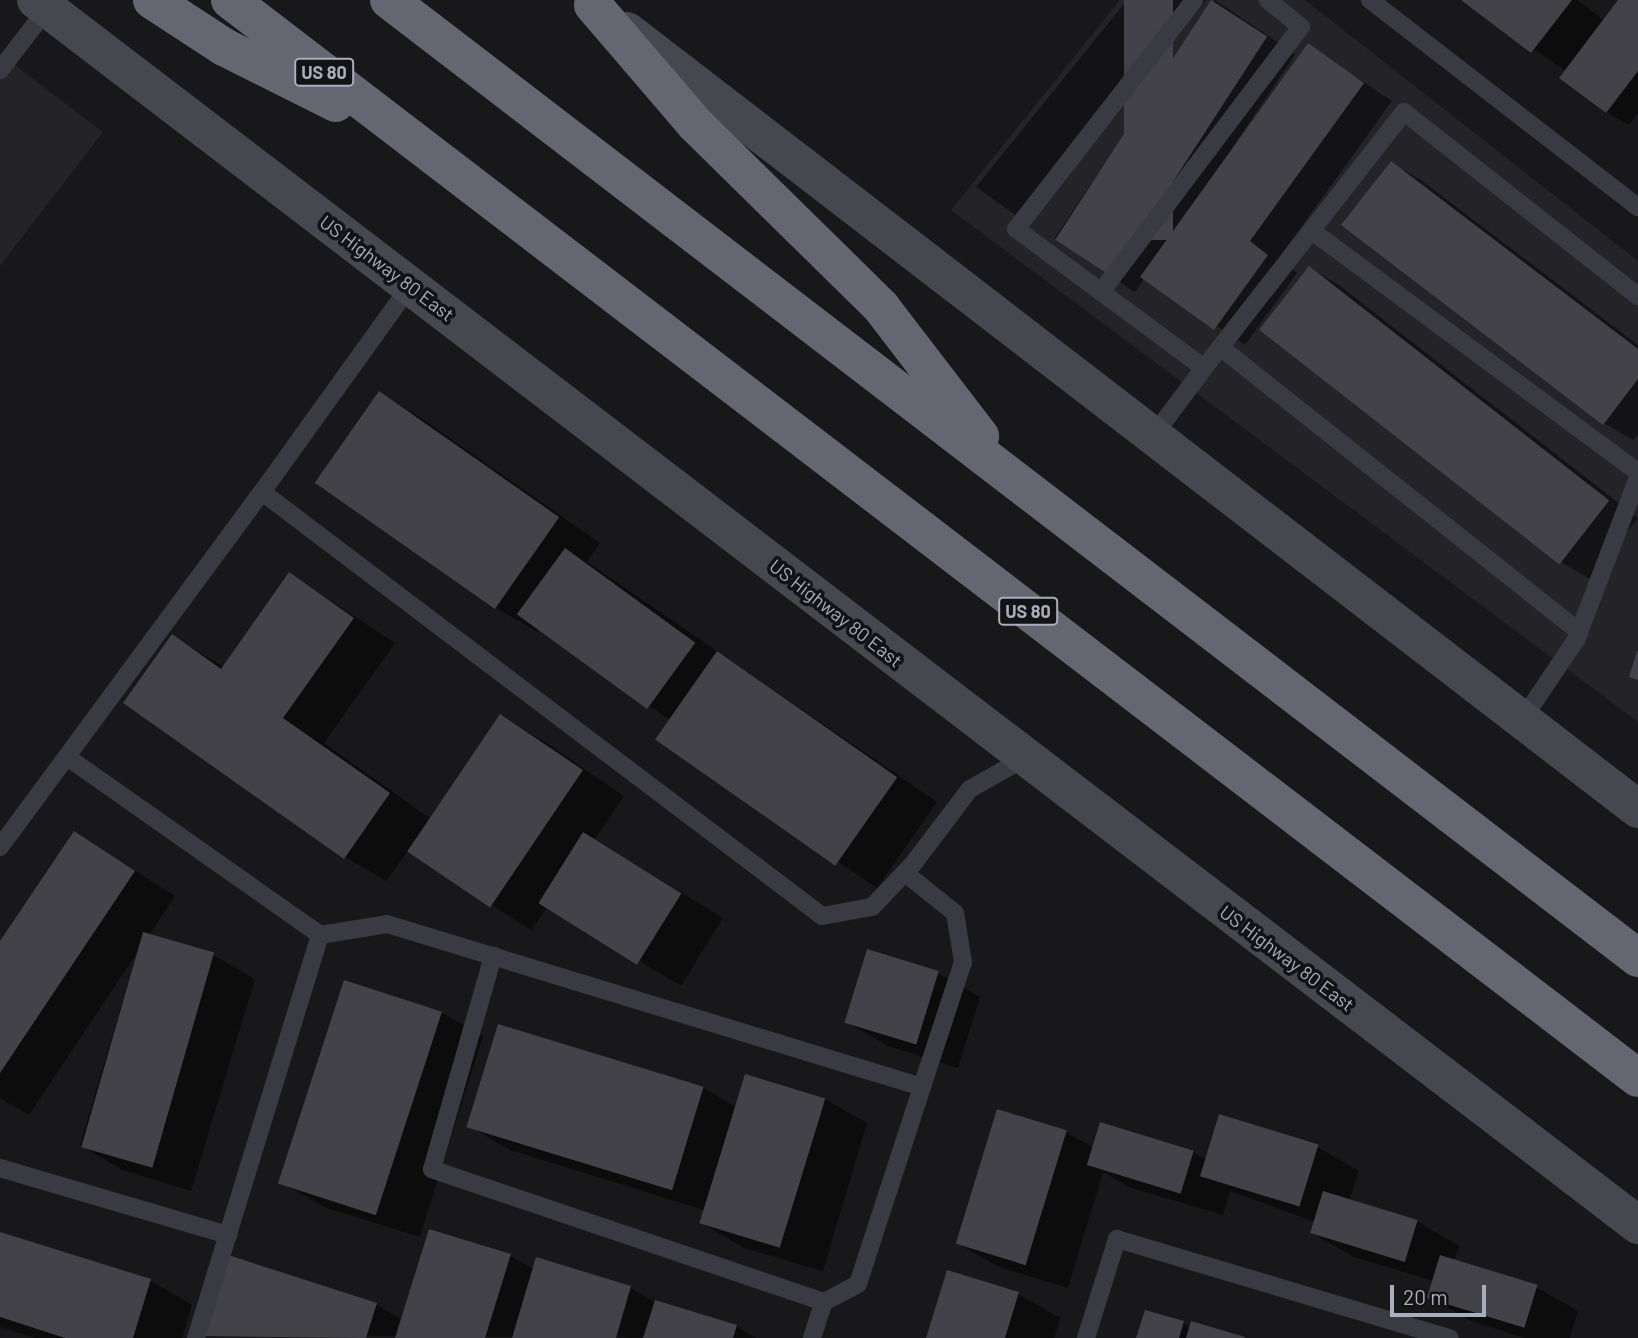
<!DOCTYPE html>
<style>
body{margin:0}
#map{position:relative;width:1638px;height:1338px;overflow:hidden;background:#18181a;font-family:Barlow,sans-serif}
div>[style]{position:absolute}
.built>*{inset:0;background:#242428}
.shadow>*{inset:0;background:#0007;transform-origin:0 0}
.building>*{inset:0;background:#424248;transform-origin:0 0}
.service>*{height:18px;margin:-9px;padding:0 9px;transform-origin:9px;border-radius:9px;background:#3a3b42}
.secondary>*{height:38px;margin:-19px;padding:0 19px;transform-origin:19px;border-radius:19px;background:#464850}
.motorway>*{height:38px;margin:-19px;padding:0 19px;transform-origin:19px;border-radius:19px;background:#646771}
span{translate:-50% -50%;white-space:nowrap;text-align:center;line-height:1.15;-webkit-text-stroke:7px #131316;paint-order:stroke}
.shield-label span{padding:2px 5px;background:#131316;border:2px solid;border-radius:5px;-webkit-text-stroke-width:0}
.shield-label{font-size:18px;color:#a9adbc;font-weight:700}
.street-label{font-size:19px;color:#a9adbc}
.scale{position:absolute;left:1390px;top:1285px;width:96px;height:32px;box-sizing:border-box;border:4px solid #a9adbc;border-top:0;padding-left:9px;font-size:21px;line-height:24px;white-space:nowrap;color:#a9adbc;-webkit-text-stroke:5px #131316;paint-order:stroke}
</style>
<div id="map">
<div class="built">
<i style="clip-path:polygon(1120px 0,1305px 0,1638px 261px,1638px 722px,951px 210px)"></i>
<i style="clip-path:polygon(0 54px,103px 132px,0 266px)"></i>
</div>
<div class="shadow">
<i style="clip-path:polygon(1127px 0,1206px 0,1027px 223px,976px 187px)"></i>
<i style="left:1215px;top:0;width:97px;height:287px;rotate:34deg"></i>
<i style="clip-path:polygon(1464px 0,1577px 0,1605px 21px,1621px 0,1638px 0,1638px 113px,1629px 125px,1607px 112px,1562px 78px,1567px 72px)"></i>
<i style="clip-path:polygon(1309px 46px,1392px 101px,1278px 259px,1297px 273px,1245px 345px,1143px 276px)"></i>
<i style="clip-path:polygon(1391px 163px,1421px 180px,1638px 345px,1638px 434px,1633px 440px,1604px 423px)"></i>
<i style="clip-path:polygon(1310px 268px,1339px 285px,1638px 518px,1590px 579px,1561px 562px)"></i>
<i style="clip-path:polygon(380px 394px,421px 418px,600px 543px,587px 562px,937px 802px,877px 888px,657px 739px,670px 720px,540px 628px,537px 632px,496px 608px)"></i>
<i style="clip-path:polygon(290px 574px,395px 643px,324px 743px,431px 819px,501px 716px,542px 740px,624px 796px,594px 840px,723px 918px,681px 986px,548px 906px,531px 930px,408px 851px,386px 881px,345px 857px,172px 636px,224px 667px)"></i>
<i style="clip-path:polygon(75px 833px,175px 896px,149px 936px,213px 955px,255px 979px,191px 1191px,122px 1170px,80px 1145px,137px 953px,29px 1115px,0 1098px,0 945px)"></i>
<i style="clip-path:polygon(938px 973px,980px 997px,958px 1068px,888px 1046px,846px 1022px)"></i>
<i style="clip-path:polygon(441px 1012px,483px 1036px,420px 1237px,324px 1207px,282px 1183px)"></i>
<i style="clip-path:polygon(704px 1088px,737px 1108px,825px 1099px,867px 1123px,823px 1271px,744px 1248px,703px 1224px,707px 1211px,510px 1150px,469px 1126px)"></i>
<i style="clip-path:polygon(1066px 1132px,1094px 1148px,1193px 1152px,1206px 1160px,1317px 1147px,1359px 1171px,1349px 1201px,1418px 1222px,1459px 1246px,1454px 1262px,1536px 1287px,1578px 1311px,1570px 1338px,1525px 1338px,1471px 1321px,1429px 1297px,1434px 1281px,1354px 1257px,1312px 1233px,1315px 1222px,1230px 1191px,1223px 1215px,1131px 1188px,1103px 1172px,1068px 1288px,999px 1267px,957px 1243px)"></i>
<i style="clip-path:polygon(430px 1231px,510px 1256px,534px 1269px,630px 1288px,655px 1302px,736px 1326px,756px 1338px,204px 1335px,229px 1257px,377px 1305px,403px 1320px)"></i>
<i style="clip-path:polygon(0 1234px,151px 1281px,192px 1305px,182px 1338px,35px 1338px,0 1327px)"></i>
<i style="clip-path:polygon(1018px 1294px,1060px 1318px,1054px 1338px,928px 1338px)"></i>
<i style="clip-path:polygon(1183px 1323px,1191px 1328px,1241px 1338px,1138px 1338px)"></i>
</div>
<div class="building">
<i style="left:1124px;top:0;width:49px;height:240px"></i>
<i style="left:1211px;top:0;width:67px;height:286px;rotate:33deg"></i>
<i style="clip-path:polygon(1461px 0,1572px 0,1531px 53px)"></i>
<i style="clip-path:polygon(1618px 0,1638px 0,1638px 71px,1606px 113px,1559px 78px)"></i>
<i style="clip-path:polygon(1308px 43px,1364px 83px,1250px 241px,1268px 255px,1214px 330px,1140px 277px)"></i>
<i style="clip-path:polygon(1391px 161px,1638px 349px,1638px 379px,1603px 425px,1341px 225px)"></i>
<i style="left:1309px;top:266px;width:381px;height:81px;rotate:38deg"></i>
<i style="left:379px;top:391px;width:220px;height:112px;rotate:35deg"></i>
<i style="left:565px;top:548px;width:161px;height:82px;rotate:36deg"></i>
<i style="clip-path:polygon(289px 572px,354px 618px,283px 718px,390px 793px,344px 859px,123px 703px,172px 634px,221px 669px)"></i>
<i style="left:717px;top:651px;width:220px;height:108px;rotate:35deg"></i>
<i style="clip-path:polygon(1637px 651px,1638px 651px,1638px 680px,1629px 677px)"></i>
<i style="left:500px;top:714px;width:100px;height:166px;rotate:34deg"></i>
<i style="clip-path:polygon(74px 831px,135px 871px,0 1073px,0 941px)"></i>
<i style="left:583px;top:832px;width:116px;height:84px;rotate:32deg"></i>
<i style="left:143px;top:932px;width:74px;height:224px;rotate:16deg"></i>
<i style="left:867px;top:949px;width:75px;height:77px;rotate:17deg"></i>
<i style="left:344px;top:980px;width:103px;height:214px;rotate:18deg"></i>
<i style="left:498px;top:1024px;width:215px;height:108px;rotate:17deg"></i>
<i style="left:745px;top:1074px;width:84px;height:156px;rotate:17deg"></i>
<i style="left:997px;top:1109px;width:73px;height:141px;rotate:17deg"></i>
<i style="left:1219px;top:1114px;width:104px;height:65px;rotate:17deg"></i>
<i style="left:1100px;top:1122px;width:98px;height:45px;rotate:17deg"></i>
<i style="left:1323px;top:1191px;width:99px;height:44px;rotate:17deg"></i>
<i style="clip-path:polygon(429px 1229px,511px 1254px,485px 1338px,395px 1338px)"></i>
<i style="clip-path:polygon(0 1232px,151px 1279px,133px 1338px,65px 1338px,0 1317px)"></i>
<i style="clip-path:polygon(228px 1255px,377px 1303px,366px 1338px,202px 1336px)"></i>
<i style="left:1440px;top:1255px;width:102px;height:45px;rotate:17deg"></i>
<i style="clip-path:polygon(536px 1257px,631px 1286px,616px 1338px,512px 1338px)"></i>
<i style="clip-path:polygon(947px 1270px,1019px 1292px,1005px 1338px,926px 1338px)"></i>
<i style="clip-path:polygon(655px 1300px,737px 1325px,733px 1338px,643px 1338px)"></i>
<i style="clip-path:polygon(1145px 1310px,1184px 1321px,1179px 1338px,1136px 1338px)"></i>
<i style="clip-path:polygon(1191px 1321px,1245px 1337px,1245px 1338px,1186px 1338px)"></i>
</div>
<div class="service">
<i style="left:1370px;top:0;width:339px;rotate:37.7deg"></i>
<i style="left:0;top:70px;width:77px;rotate:-52.4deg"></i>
<i style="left:1312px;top:231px;width:405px;rotate:36.5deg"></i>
<i style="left:1101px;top:292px;width:332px;rotate:-53deg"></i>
<i style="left:1301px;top:27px;width:43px;rotate:-140.7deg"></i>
<i style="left:1220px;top:347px;width:459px;rotate:38.4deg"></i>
<i style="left:1204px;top:368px;width:325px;rotate:-52deg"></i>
<i style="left:1404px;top:112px;width:298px;rotate:38.2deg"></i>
<i style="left:1153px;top:436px;width:85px;rotate:-53.1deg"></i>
<i style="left:1204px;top:368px;width:234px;rotate:-143.5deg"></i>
<i style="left:1016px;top:229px;width:290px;rotate:-52.1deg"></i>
<i style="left:262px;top:492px;width:254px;rotate:-54.3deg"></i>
<i style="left:1522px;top:720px;width:97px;rotate:-56deg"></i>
<i style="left:1576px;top:640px;width:173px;rotate:-69.1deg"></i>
<i style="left:67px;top:757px;width:309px;rotate:35.1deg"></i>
<i style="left:320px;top:935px;width:422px;rotate:107.1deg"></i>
<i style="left:0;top:847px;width:441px;rotate:-53.6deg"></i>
<i style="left:262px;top:492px;width:702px;rotate:37.13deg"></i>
<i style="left:822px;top:916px;width:51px;rotate:-10.2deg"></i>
<i style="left:872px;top:907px;width:59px;rotate:-46.4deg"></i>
<i style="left:913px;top:864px;width:94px;rotate:-52.8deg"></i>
<i style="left:970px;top:789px;width:63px;rotate:-29.4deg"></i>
<i style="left:905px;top:873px;width:64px;rotate:38.7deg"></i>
<i style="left:955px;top:913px;width:50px;rotate:80.7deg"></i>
<i style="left:963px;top:962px;width:132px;rotate:108.2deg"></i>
<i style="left:320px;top:935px;width:68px;rotate:-9.3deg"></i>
<i style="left:387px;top:924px;width:559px;rotate:16.94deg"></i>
<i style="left:922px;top:1087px;width:207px;rotate:108deg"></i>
<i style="left:858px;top:1284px;width:38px;rotate:152deg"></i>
<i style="left:824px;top:1302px;width:414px;rotate:-161.3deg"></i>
<i style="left:432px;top:1169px;width:222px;rotate:-74deg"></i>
<i style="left:0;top:1168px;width:238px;rotate:16.4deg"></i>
<i style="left:812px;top:1338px;width:38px;rotate:-72deg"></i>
<i style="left:1086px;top:1338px;width:104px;rotate:-72.6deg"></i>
<i style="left:1117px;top:1239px;width:347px;rotate:16.6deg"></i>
</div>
<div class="secondary">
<i style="left:36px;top:0;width:2017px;rotate:37.4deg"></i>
<i style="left:627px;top:31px;width:1276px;rotate:37.58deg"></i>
</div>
<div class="motorway">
<i style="left:152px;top:0;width:86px;rotate:33.1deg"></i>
<i style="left:224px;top:47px;width:125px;rotate:26.6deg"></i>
<i style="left:230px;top:0;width:1773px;rotate:37.44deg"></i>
<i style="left:389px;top:0;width:1574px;rotate:37.49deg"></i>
<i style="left:593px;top:5px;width:157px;rotate:49.4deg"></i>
<i style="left:695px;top:124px;width:261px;rotate:44.5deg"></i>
<i style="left:881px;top:307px;width:163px;rotate:52.5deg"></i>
</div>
<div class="shield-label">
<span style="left:324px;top:72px">US 80</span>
<span style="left:1028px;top:611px">US 80</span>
</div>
<div class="street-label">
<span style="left:387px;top:268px;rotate:37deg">US Highway 80 East</span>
<span style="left:836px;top:613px;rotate:38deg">US Highway 80 East</span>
<span style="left:1287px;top:958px;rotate:37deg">US Highway 80 East</span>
</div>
<div class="scale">20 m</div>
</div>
